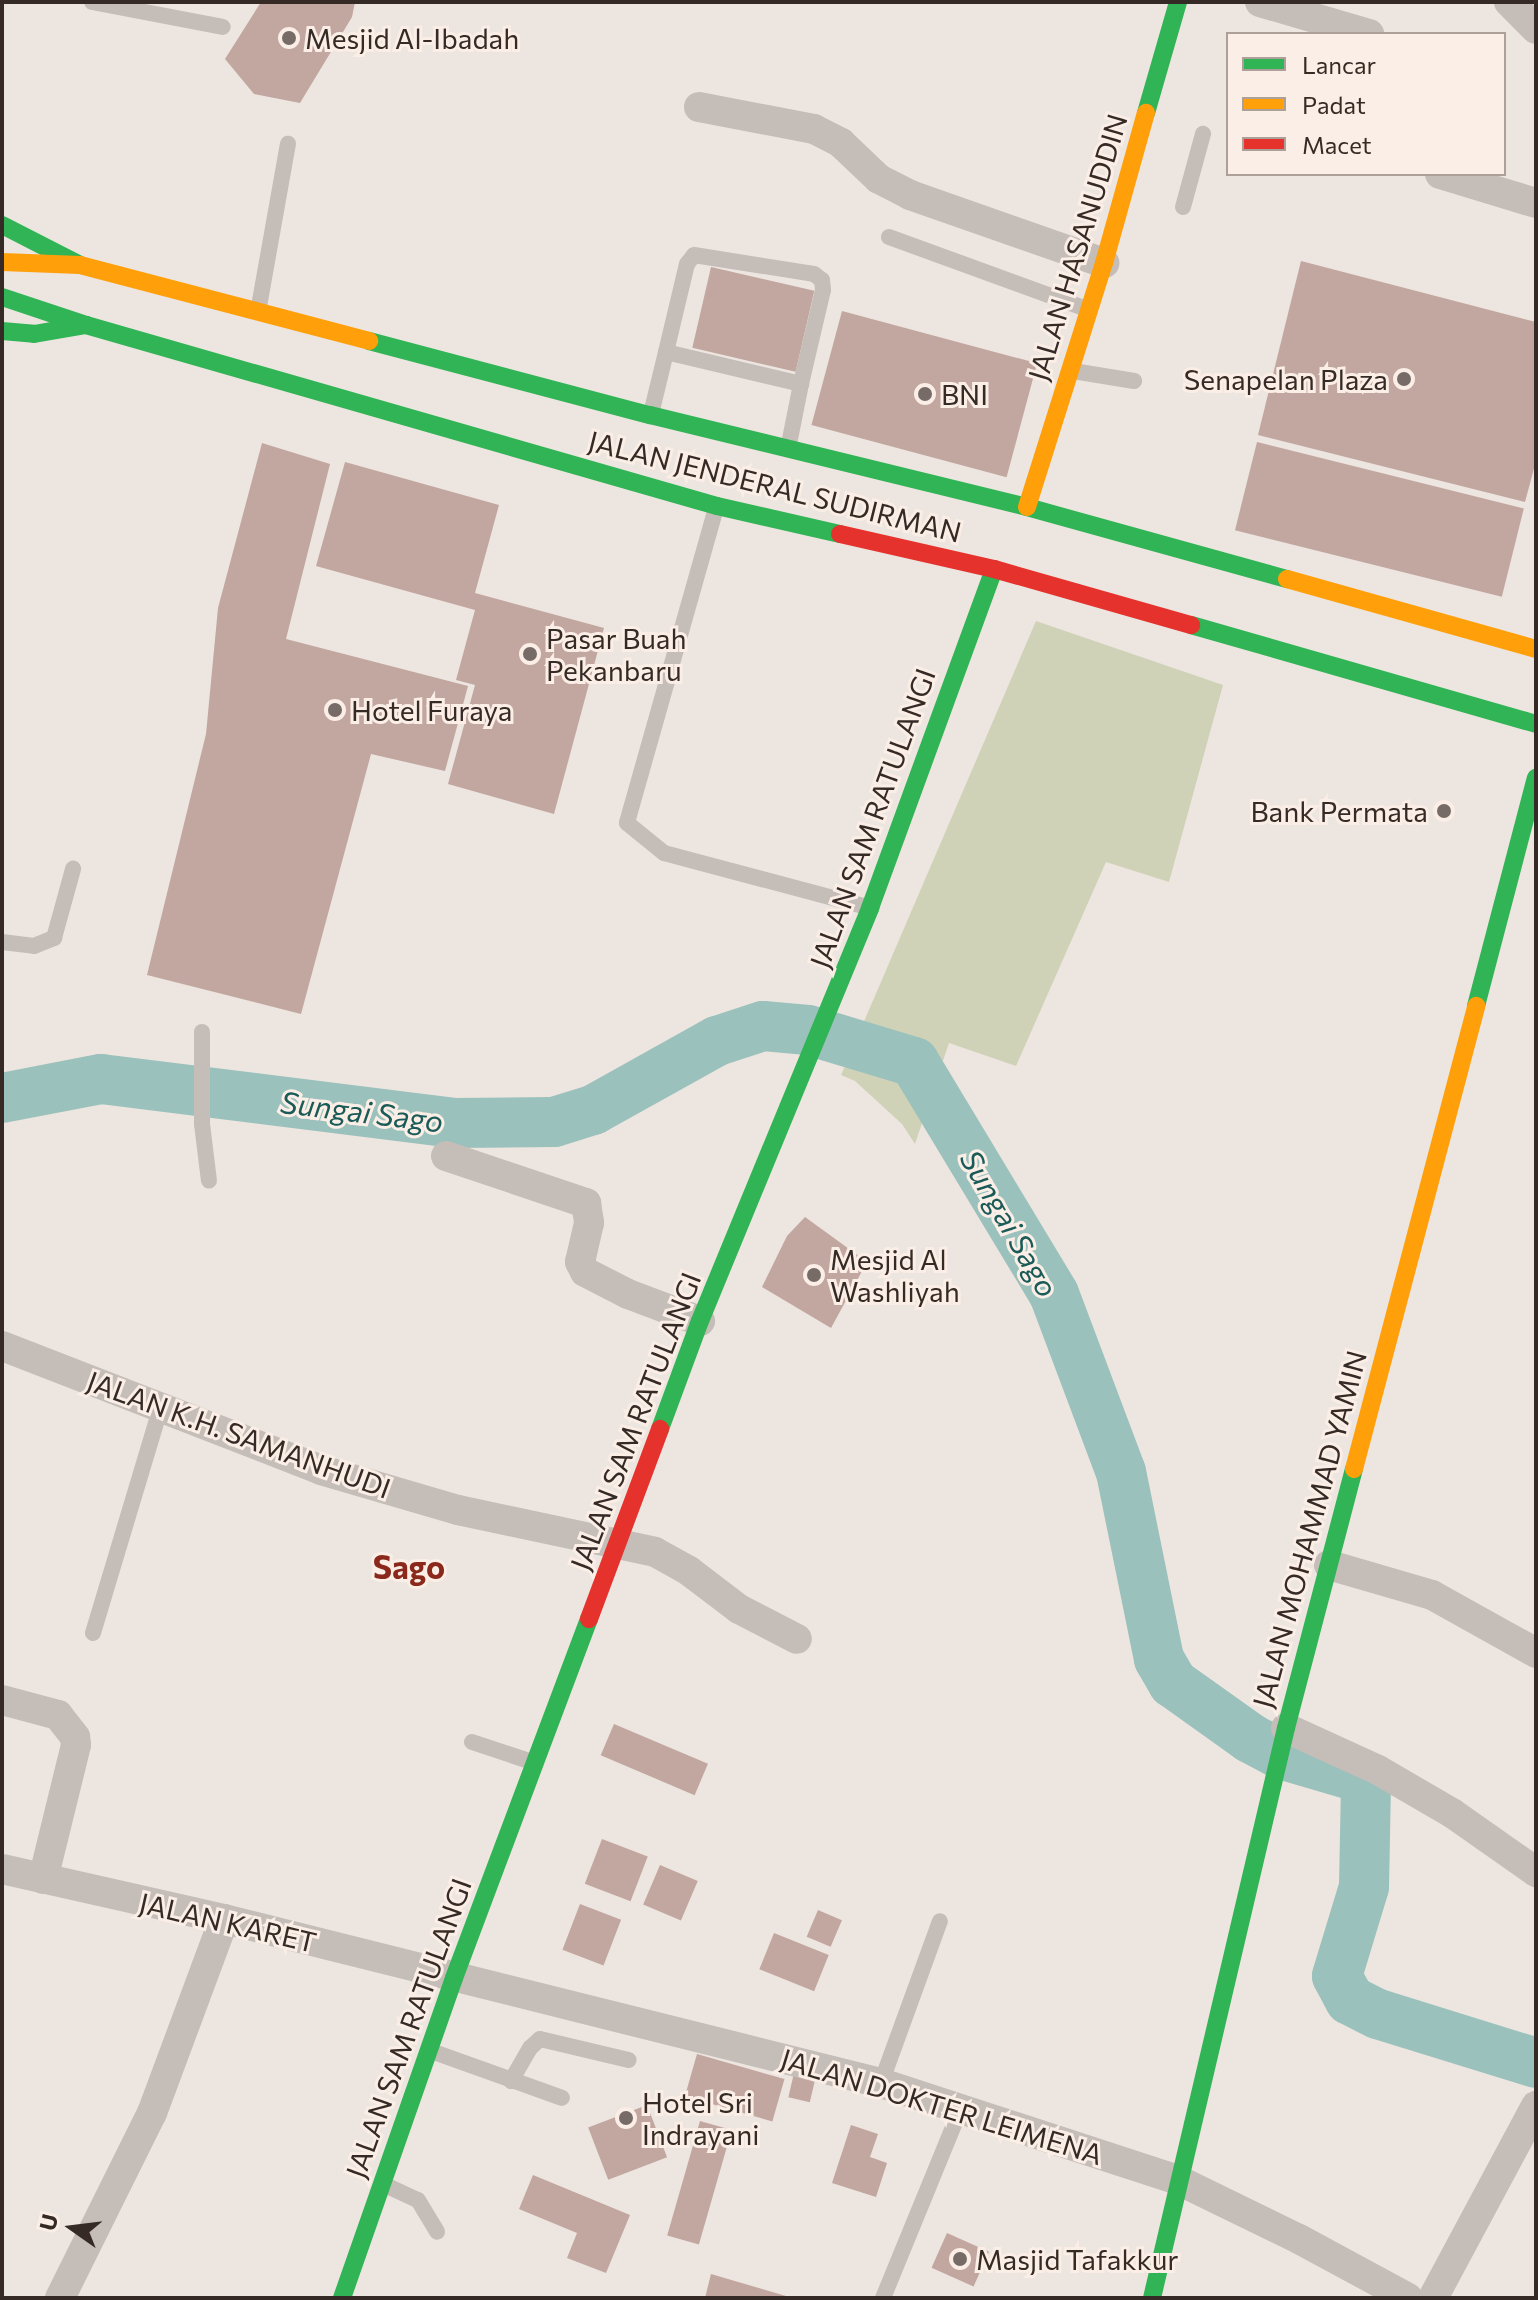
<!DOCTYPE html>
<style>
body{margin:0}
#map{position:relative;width:1538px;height:2300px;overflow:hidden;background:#ede5df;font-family:Commissioner,sans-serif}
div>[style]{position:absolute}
.green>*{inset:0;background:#d0d2b8}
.river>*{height:50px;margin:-25px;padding:0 25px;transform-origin:25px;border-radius:25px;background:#9ac1bc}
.building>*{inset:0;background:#c2a6a0;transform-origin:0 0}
.lane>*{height:16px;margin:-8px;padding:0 8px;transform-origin:8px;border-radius:8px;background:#c5bdb8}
.street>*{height:30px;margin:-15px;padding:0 15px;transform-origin:15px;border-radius:15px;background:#c5bdb8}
.fast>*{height:18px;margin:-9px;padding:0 9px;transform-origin:9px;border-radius:9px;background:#30b455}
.slow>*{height:18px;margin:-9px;padding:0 9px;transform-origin:9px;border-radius:9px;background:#ff9f0a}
.jam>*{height:18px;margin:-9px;padding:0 9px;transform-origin:9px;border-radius:9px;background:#e5322d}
.dots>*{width:22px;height:22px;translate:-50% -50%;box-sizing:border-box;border:4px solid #faeee6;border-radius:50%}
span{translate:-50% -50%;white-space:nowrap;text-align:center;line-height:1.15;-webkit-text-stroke:6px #faeee6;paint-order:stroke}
.poi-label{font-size:28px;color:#362a26}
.left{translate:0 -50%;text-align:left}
.right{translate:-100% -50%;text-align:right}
.street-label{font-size:28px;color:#362a26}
.water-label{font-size:30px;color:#1a5a57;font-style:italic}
.quarter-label{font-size:32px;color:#8a291b;font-weight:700}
.frame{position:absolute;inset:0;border:4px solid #362a26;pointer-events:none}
.legend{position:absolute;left:1226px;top:32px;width:280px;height:144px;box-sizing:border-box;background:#faeee6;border:2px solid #aca099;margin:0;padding:10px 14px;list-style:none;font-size:24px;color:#362a26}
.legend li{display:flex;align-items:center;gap:16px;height:40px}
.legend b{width:40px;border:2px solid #aca099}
.north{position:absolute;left:32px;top:2188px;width:80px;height:80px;-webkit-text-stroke:6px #faeee6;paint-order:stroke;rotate:284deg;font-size:22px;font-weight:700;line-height:32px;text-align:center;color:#362a26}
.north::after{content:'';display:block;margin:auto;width:28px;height:36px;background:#362a26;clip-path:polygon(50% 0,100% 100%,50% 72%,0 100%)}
</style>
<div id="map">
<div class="green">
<i style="clip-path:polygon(1036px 621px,1223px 685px,1169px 882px,1106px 862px,1016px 1066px,949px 1043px,915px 1144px,902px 1124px,855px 1081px,841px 1075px)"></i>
</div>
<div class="river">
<i style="left:2px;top:1098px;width:101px;rotate:-10.9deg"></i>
<i style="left:101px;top:1079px;width:357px;rotate:7.1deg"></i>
<i style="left:455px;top:1123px;width:99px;rotate:-0.6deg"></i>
<i style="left:554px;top:1122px;width:41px;rotate:-17.1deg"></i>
<i style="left:593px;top:1110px;width:142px;rotate:-29.1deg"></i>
<i style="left:717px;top:1041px;width:48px;rotate:-18.1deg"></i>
<i style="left:763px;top:1026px;width:45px;rotate:5.1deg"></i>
<i style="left:808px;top:1030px;width:111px;rotate:16.8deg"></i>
<i style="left:914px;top:1062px;width:271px;rotate:58.9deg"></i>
<i style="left:1054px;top:1294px;width:190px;rotate:69.4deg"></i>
<i style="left:1121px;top:1472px;width:191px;rotate:78.5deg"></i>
<i style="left:1159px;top:1659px;width:28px;rotate:60deg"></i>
<i style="left:1173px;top:1683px;width:95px;rotate:35.5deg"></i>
<i style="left:1250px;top:1738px;width:34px;rotate:28deg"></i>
<i style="left:1280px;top:1754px;width:81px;rotate:16.4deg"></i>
<i style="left:1358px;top:1777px;width:10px;rotate:37deg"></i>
<i style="left:1366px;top:1783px;width:104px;rotate:91.1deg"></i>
<i style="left:1364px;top:1887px;width:93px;rotate:106.9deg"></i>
<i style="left:1337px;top:1976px;width:27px;rotate:62deg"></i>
<i style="left:1350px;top:2000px;width:31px;rotate:27deg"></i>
<i style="left:1378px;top:2014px;width:165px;rotate:17.2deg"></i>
</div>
<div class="building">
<i style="clip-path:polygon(261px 2px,355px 2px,352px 17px,300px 103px,254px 94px,225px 59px)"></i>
<i style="clip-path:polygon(1301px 261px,1536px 322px,1536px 461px,1525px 502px,1258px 435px)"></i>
<i style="left:711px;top:267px;width:106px;height:83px;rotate:13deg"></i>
<i style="left:842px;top:311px;width:202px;height:118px;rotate:15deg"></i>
<i style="left:1257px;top:442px;width:275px;height:91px;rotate:14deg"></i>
<i style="clip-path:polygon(262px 443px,330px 464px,286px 639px,468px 686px,445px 771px,371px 754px,301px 1014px,147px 975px,206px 734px,218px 608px)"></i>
<i style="clip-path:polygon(345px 462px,499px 505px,475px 593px,604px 628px,554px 814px,448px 784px,475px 685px,456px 680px,475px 610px,316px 566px)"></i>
<i style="clip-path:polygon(805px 1217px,867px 1262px,831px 1328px,762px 1287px,787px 1236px)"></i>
<i style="left:614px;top:1724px;width:102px;height:34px;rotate:23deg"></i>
<i style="left:602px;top:1839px;width:49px;height:48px;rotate:21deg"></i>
<i style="left:660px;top:1865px;width:41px;height:43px;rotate:23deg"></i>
<i style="left:580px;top:1904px;width:44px;height:49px;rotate:21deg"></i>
<i style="left:818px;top:1910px;width:26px;height:29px;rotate:23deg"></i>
<i style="left:774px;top:1933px;width:59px;height:39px;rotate:22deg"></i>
<i style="left:697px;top:2054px;width:91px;height:44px;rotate:16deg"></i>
<i style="left:794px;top:2073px;width:22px;height:25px;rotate:13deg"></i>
<i style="left:647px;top:2105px;width:56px;height:63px;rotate:69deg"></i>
<i style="left:700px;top:2121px;width:33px;height:119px;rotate:16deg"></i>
<i style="clip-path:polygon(851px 2125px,878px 2134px,870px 2157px,887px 2163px,876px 2197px,832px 2183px)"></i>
<i style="clip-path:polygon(533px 2175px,630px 2215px,606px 2273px,567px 2258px,577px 2233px,519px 2209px)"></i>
<i style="left:947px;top:2233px;width:46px;height:38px;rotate:24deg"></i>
<i style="clip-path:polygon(711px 2274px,786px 2296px,785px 2298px,705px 2298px)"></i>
</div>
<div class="lane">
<i style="left:92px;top:2px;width:133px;rotate:10.8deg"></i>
<i style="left:1183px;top:207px;width:76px;rotate:-74.7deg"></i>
<i style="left:889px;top:237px;width:211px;rotate:20deg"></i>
<i style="left:258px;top:312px;width:171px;rotate:-79.9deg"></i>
<i style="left:666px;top:352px;width:90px;rotate:-76.6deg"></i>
<i style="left:687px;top:264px;width:11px;rotate:-52deg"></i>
<i style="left:694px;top:255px;width:121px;rotate:9deg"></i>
<i style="left:814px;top:274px;width:10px;rotate:37deg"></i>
<i style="left:822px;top:280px;width:10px;rotate:84deg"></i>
<i style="left:823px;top:290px;width:97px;rotate:103.2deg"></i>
<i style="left:1073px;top:371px;width:62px;rotate:9.3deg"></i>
<i style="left:651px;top:414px;width:64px;rotate:-76.4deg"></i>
<i style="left:666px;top:352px;width:139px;rotate:13.3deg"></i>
<i style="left:801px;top:384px;width:66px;rotate:101.3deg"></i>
<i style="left:716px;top:508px;width:327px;rotate:105.8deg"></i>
<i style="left:627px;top:823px;width:48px;rotate:39deg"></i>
<i style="left:664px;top:853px;width:210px;rotate:14.9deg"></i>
<i style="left:2px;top:942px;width:32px;rotate:7deg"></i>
<i style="left:34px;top:946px;width:22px;rotate:-22deg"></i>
<i style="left:54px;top:938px;width:72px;rotate:-74.6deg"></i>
<i style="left:202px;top:1032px;width:92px;rotate:90deg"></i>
<i style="left:202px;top:1124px;width:57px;rotate:83deg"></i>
<i style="left:93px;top:1633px;width:233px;rotate:-73.3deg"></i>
<i style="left:472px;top:1742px;width:63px;rotate:18.4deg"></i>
<i style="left:431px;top:2051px;width:139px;rotate:19.7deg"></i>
<i style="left:511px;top:2081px;width:38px;rotate:-60deg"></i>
<i style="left:530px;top:2048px;width:13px;rotate:-42deg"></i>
<i style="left:540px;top:2039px;width:91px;rotate:13.3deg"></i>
<i style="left:881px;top:2083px;width:172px;rotate:-70deg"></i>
<i style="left:383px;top:2184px;width:38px;rotate:25deg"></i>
<i style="left:418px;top:2200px;width:37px;rotate:59deg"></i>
<i style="left:883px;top:2298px;width:205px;rotate:-67.7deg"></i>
</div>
<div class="street">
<i style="left:1260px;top:2px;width:114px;rotate:16.4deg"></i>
<i style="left:1509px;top:2px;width:38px;rotate:45deg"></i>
<i style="left:699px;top:107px;width:117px;rotate:10.8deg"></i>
<i style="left:814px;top:129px;width:30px;rotate:27deg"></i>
<i style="left:841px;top:143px;width:52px;rotate:43.5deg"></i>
<i style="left:879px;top:179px;width:35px;rotate:27deg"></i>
<i style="left:910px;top:195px;width:206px;rotate:19.3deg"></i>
<i style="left:1440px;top:174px;width:100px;rotate:16.8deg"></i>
<i style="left:446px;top:1156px;width:148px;rotate:18.6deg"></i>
<i style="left:586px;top:1203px;width:20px;rotate:81deg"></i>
<i style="left:589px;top:1223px;width:40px;rotate:103deg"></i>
<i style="left:580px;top:1262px;width:11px;rotate:63deg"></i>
<i style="left:585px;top:1272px;width:48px;rotate:27.1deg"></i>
<i style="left:628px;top:1294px;width:77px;rotate:20.6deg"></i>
<i style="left:2px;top:1346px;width:342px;rotate:21.2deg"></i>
<i style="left:321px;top:1470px;width:143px;rotate:16.3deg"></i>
<i style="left:458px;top:1510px;width:201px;rotate:12deg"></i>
<i style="left:655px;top:1552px;width:39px;rotate:29deg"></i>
<i style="left:689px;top:1571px;width:63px;rotate:37.2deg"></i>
<i style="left:739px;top:1609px;width:65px;rotate:27.3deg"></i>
<i style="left:1329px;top:1565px;width:107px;rotate:16.2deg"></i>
<i style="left:1432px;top:1595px;width:119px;rotate:29.1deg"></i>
<i style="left:2px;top:1700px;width:58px;rotate:15deg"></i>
<i style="left:58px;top:1715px;width:28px;rotate:52deg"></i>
<i style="left:75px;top:1737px;width:8px;rotate:83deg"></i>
<i style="left:76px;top:1745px;width:138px;rotate:103.8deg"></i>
<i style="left:1286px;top:1728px;width:101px;rotate:24.5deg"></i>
<i style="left:1378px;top:1770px;width:86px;rotate:30.2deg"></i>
<i style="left:1452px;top:1813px;width:103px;rotate:35.1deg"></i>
<i style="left:2px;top:1869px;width:228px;rotate:12.7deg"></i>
<i style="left:224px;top:1919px;width:677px;rotate:14.02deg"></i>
<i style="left:881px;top:2083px;width:315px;rotate:18.1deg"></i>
<i style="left:1180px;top:2181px;width:132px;rotate:26deg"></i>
<i style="left:1299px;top:2239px;width:124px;rotate:28.4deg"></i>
<i style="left:60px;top:2298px;width:207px;rotate:-63.6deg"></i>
<i style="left:152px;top:2113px;width:207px;rotate:-69.6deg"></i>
<i style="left:1433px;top:2298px;width:218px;rotate:-61.8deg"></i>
</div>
<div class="fast">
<i style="left:1146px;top:113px;width:116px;rotate:-73.9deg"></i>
<i style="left:2px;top:225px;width:88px;rotate:27.1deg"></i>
<i style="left:2px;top:297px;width:89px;rotate:18.4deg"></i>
<i style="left:86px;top:325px;width:656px;rotate:16.01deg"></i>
<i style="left:717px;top:506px;width:126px;rotate:12.8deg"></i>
<i style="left:2px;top:331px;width:32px;rotate:5deg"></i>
<i style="left:34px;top:334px;width:53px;rotate:-9.8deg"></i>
<i style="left:369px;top:341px;width:291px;rotate:14.8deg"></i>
<i style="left:650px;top:415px;width:388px;rotate:13.7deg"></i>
<i style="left:1027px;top:507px;width:270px;rotate:15.5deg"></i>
<i style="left:1191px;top:625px;width:359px;rotate:16deg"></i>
<i style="left:1476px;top:1006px;width:236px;rotate:-75.3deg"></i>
<i style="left:660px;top:1429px;width:115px;rotate:-69.7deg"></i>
<i style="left:700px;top:1321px;width:447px;rotate:-67.6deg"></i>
<i style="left:870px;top:908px;width:361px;rotate:-69.9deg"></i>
<i style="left:342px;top:2298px;width:339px;rotate:-70.7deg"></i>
<i style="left:454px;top:1978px;width:384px;rotate:-69.4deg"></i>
<i style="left:1152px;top:2298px;width:586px;rotate:-76.77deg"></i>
<i style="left:1286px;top:1728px;width:268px;rotate:-75.3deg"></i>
</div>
<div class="slow">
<i style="left:2px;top:262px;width:78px;rotate:2.2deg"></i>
<i style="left:80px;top:265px;width:299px;rotate:14.7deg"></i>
<i style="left:1027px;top:507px;width:256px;rotate:-72.5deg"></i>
<i style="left:1104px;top:263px;width:156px;rotate:-74.4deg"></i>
<i style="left:1287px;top:579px;width:259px;rotate:15.7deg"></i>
<i style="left:1354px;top:1469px;width:479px;rotate:-75.2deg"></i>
</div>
<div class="jam">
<i style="left:840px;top:534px;width:158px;rotate:12.8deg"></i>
<i style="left:994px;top:569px;width:205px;rotate:15.9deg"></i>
<i style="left:589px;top:1619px;width:203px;rotate:-69.5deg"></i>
</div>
<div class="dots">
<i style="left:289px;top:38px;background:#766b67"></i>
<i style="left:1404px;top:379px;background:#766b67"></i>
<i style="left:925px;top:394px;background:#766b67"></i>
<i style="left:530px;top:654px;background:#766b67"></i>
<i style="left:335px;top:710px;background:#766b67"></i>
<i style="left:1444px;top:811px;background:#766b67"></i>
<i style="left:814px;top:1275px;background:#766b67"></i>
<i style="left:626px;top:2118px;background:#766b67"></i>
<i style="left:960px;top:2259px;background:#766b67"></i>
</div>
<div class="poi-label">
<span class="left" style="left:305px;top:38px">Mesjid Al-Ibadah</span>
<span class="right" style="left:1388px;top:379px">Senapelan Plaza</span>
<span class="left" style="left:941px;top:394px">BNI</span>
<span class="left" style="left:546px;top:654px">Pasar Buah<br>Pekanbaru</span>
<span class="left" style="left:351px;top:710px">Hotel Furaya</span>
<span class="right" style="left:1428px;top:811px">Bank Permata</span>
<span class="left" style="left:830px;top:1275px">Mesjid Al<br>Washliyah</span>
<span class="left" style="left:642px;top:2118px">Hotel Sri<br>Indrayani</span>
<span class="left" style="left:976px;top:2259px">Masjid Tafakkur</span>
</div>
<div class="street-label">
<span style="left:1077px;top:247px;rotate:-73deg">JALAN HASANUDDIN</span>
<span style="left:775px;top:486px;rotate:14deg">JALAN JENDERAL SUDIRMAN</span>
<span style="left:872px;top:818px;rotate:-70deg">JALAN SAM RATULANGI</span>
<span style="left:635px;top:1421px;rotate:-69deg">JALAN SAM RATULANGI</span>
<span style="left:239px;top:1434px;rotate:20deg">JALAN K.H. SAMANHUDI</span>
<span style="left:1309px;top:1529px;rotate:-75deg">JALAN MOHAMMAD YAMIN</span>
<span style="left:228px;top:1922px;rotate:13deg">JALAN KARET</span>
<span style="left:408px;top:2028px;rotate:-70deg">JALAN SAM RATULANGI</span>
<span style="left:942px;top:2106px;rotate:17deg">JALAN DOKTER LEIMENA</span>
</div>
<div class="water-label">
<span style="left:362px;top:1111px;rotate:7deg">Sungai Sago</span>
<span style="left:1010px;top:1223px;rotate:60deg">Sungai Sago</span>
</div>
<div class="quarter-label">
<span style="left:409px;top:1566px">Sago</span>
</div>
<div class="frame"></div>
<ul class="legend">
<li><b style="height:10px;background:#30b455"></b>Lancar</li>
<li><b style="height:10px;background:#ff9f0a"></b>Padat</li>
<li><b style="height:10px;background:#e5322d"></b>Macet</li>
</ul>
<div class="north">U</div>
</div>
